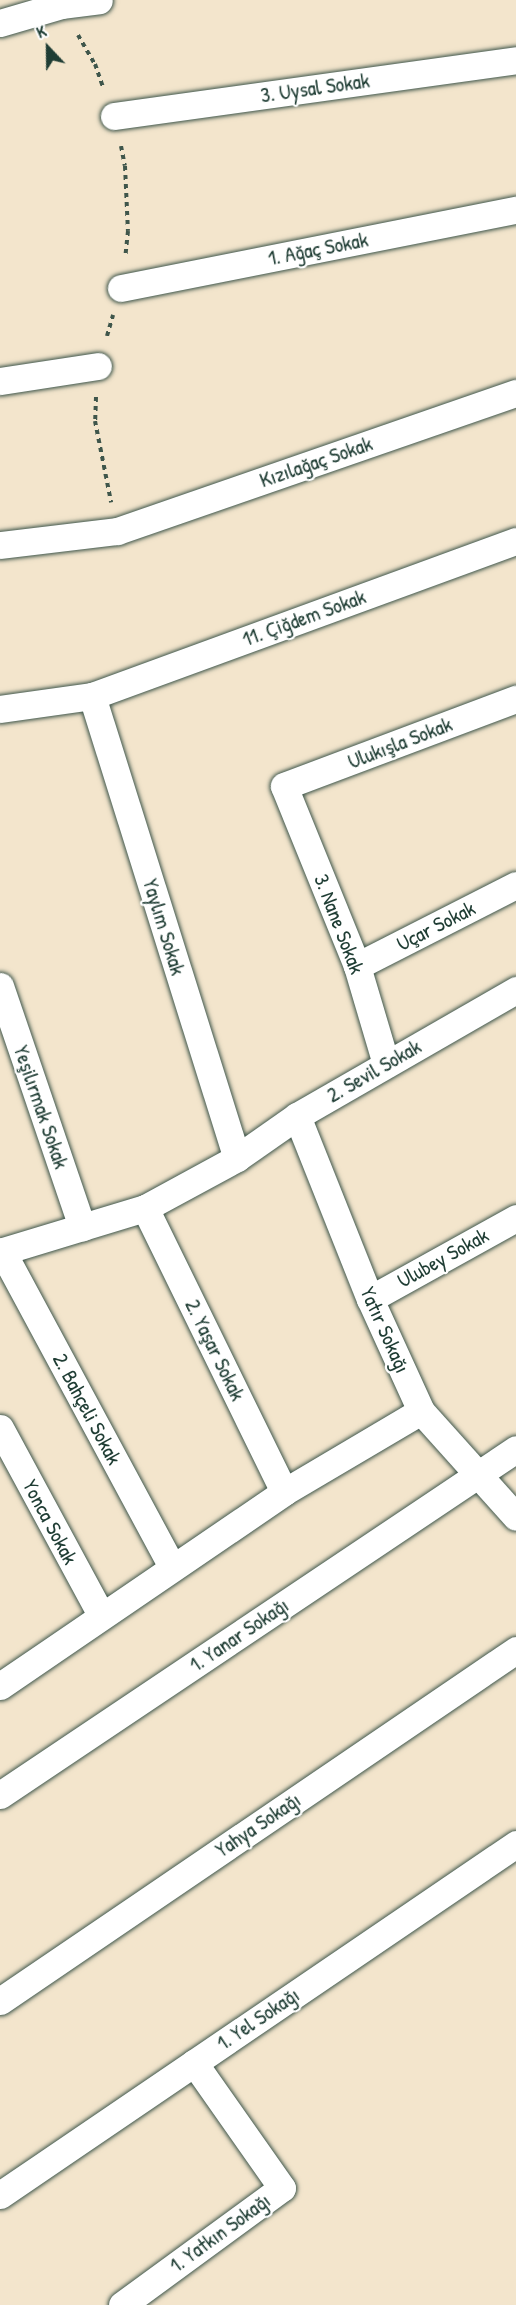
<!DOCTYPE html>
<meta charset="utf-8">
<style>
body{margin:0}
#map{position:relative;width:516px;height:2305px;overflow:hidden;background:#f3e5cc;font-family:"Patrick Hand",sans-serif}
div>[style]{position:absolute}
.path>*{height:4px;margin-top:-2px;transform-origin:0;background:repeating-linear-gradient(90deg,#3f564b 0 4.5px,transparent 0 9px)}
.roads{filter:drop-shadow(0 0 2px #3f564b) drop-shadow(0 0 2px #3f564b)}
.minor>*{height:27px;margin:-13.5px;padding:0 13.5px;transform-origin:13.5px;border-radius:13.5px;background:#fff}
span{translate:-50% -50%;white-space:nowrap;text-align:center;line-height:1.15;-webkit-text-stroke:4.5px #fff;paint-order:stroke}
.street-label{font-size:21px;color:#1f3d34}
.north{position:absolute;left:18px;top:18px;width:60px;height:60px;-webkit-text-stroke:4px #fff;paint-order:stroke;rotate:338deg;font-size:16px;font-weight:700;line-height:24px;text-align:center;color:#1f3d34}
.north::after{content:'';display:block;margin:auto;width:21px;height:27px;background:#1f3d34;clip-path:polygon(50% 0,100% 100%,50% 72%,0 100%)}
</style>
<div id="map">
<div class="path">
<i style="left:78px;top:35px;width:34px;rotate:60deg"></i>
<i style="left:95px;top:64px;width:24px;rotate:71deg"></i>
<i style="left:121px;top:146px;width:20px;rotate:79deg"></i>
<i style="left:125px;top:166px;width:65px;rotate:87.4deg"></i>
<i style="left:128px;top:231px;width:27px;rotate:96deg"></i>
<i style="left:107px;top:336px;width:22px;rotate:-74deg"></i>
<i style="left:96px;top:397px;width:24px;rotate:92deg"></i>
<i style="left:95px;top:421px;width:83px;rotate:78.8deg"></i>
</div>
<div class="roads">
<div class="minor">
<i style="left:0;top:23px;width:64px;rotate:-16.4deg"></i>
<i style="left:61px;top:5px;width:38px;rotate:-7deg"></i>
<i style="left:114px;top:116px;width:406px;rotate:-7.9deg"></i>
<i style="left:121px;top:288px;width:403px;rotate:-11.2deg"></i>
<i style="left:0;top:381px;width:99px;rotate:-8.7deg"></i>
<i style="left:0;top:545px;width:118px;rotate:-6.8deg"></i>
<i style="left:117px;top:531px;width:422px;rotate:-19.1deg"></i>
<i style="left:92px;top:696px;width:484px;rotate:72.6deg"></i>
<i style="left:0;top:709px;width:93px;rotate:-8deg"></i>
<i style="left:92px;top:696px;width:451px;rotate:-20.1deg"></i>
<i style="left:357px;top:966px;width:178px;rotate:-27deg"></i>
<i style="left:0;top:986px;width:255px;rotate:71.2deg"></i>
<i style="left:386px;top:1064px;width:102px;rotate:-106.5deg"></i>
<i style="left:357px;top:966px;width:194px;rotate:-112.1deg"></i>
<i style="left:284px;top:786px;width:248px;rotate:-20.6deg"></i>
<i style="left:297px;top:1116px;width:197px;rotate:68.3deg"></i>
<i style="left:370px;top:1299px;width:123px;rotate:65.5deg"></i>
<i style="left:421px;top:1411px;width:142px;rotate:48.1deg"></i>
<i style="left:145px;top:1208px;width:316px;rotate:63.9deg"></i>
<i style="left:2px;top:1251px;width:359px;rotate:61.7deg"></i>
<i style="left:0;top:1252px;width:152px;rotate:-16.9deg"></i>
<i style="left:145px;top:1208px;width:105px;rotate:-28.5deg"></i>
<i style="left:237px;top:1158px;width:73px;rotate:-35deg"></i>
<i style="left:297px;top:1116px;width:253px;rotate:-29.9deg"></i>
<i style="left:370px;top:1299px;width:167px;rotate:-29deg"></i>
<i style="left:0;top:1428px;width:213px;rotate:61.6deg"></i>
<i style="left:0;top:1686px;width:344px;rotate:-34.3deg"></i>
<i style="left:284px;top:1492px;width:159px;rotate:-30.6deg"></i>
<i style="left:0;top:1795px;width:621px;rotate:-33.84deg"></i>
<i style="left:0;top:2001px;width:624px;rotate:-34.22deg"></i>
<i style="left:0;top:2195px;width:624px;rotate:-34.22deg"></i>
<i style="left:122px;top:2305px;width:198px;rotate:-36.2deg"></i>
<i style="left:282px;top:2188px;width:153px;rotate:-125.1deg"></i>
</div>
</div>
<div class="street-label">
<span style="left:315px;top:88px;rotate:-8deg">3. Uysal Sokak</span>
<span style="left:318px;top:249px;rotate:-11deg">1. Ağaç Sokak</span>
<span style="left:316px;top:462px;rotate:-19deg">Kızılağaç Sokak</span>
<span style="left:304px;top:618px;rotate:-20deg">11. Çiğdem Sokak</span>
<span style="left:400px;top:743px;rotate:-21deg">Ulukışla Sokak</span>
<span style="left:339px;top:924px;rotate:69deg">3. Nane Sokak</span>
<span style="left:436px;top:926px;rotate:-27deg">Uçar Sokak</span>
<span style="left:164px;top:927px;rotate:73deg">Yaylım Sokak</span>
<span style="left:374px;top:1071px;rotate:-30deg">2. Sevil Sokak</span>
<span style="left:41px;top:1107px;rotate:71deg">Yeşilırmak Sokak</span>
<span style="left:443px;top:1258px;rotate:-29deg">Ulubey Sokak</span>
<span style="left:385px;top:1330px;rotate:66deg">Yatır Sokağı</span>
<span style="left:215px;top:1350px;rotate:64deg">2. Yaşar Sokak</span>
<span style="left:87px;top:1409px;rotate:62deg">2. Bahçeli Sokak</span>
<span style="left:50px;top:1522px;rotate:62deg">Yonca Sokak</span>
<span style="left:239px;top:1635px;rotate:-34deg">1. Yanar Sokağı</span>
<span style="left:258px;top:1825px;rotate:-34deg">Yahya Sokağı</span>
<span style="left:258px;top:2019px;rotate:-34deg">1. Yel Sokağı</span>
<span style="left:220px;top:2233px;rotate:-36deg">1. Yatkın Sokağı</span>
</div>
<div class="north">K</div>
</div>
